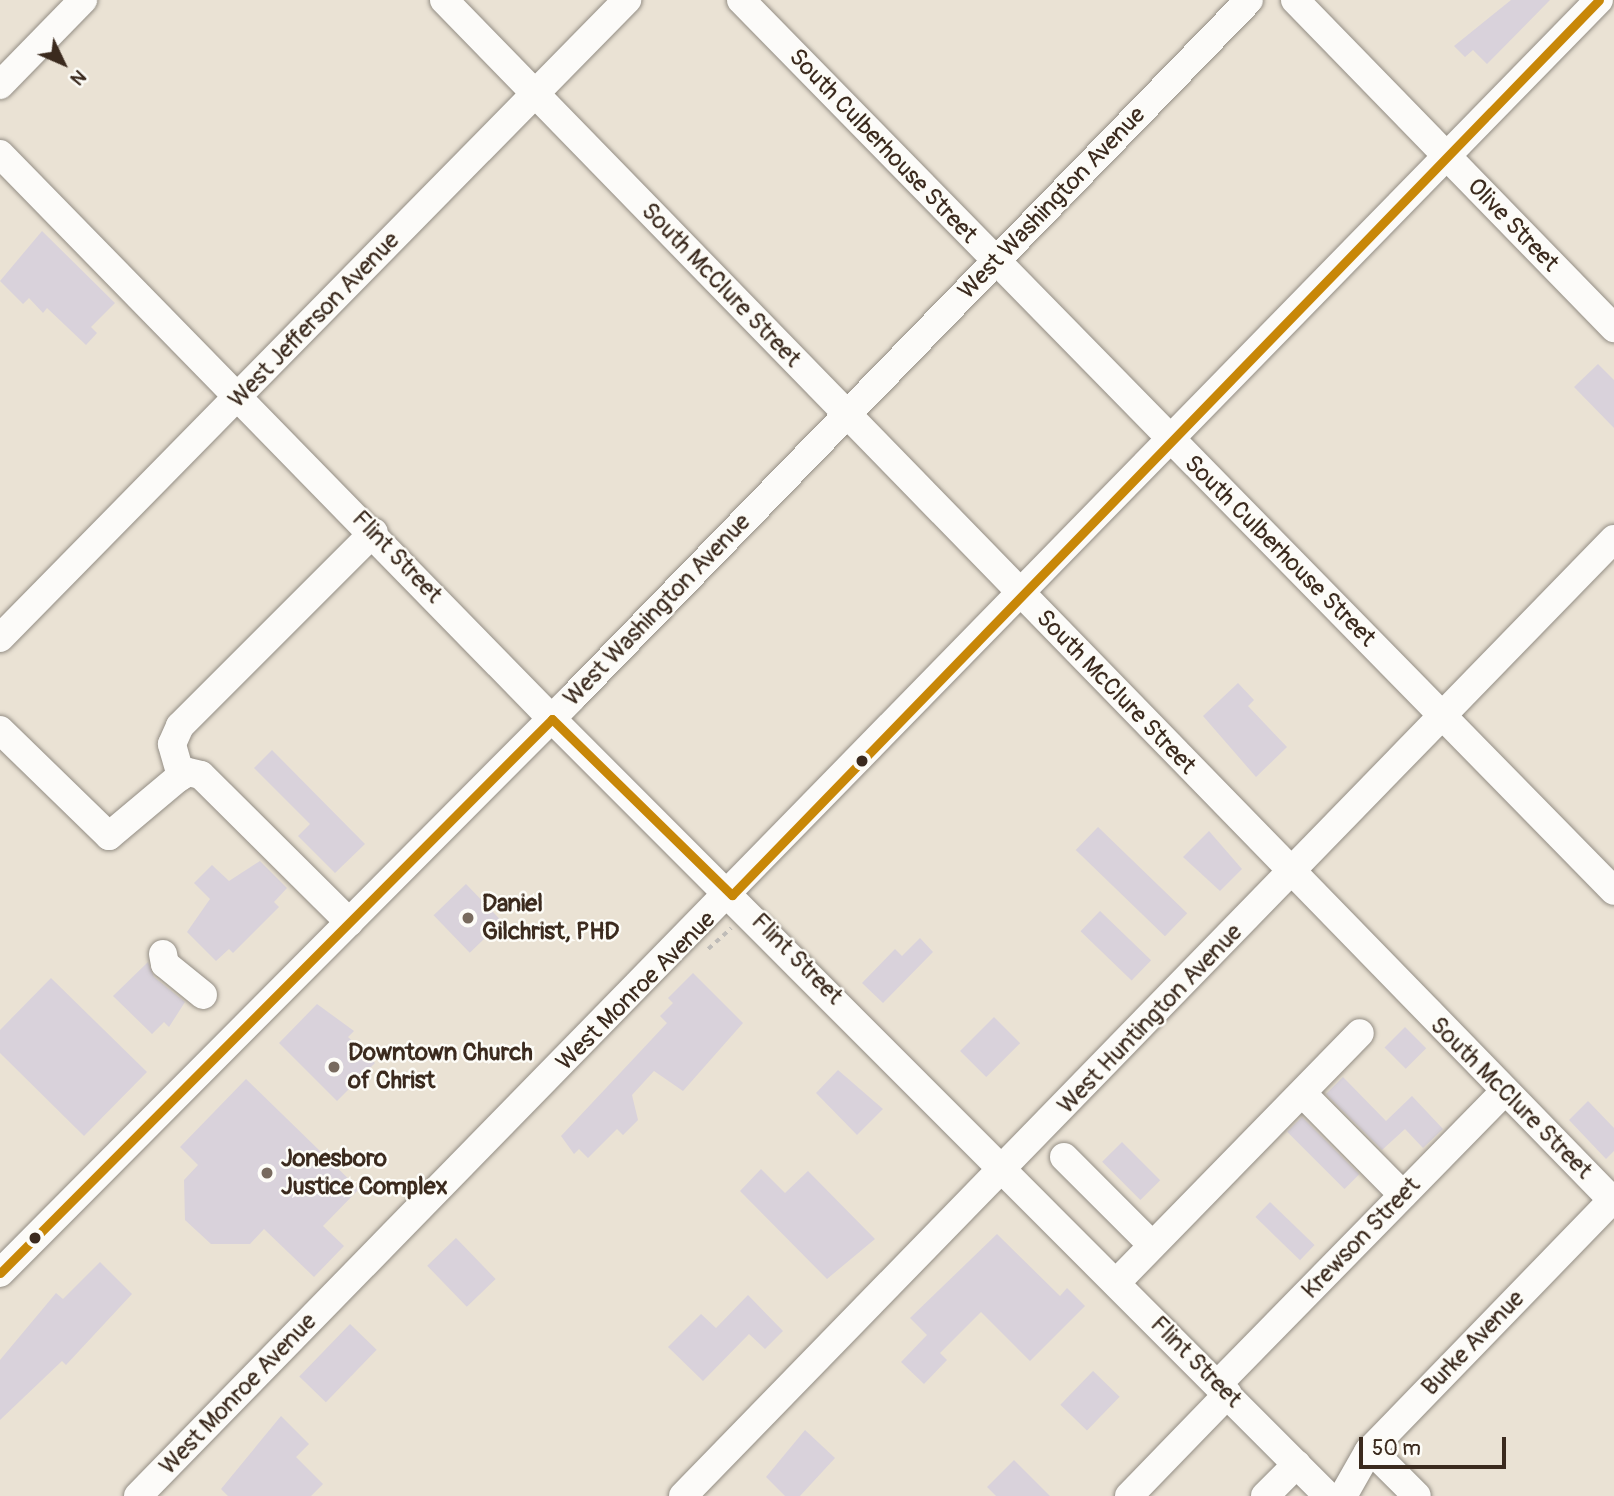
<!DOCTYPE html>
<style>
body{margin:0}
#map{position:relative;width:1614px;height:1496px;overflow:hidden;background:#eae2d4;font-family:Pangolin,sans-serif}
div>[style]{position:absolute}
.building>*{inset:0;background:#d9d2db;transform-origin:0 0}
.path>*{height:3.5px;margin-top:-1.75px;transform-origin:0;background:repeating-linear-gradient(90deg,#bfbcb8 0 5px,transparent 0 10px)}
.roads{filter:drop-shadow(0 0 2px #938d84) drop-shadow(0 0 2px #938d84)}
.minor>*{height:28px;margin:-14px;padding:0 14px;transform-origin:14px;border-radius:14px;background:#fcfbf9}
.bus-1>*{height:9px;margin:-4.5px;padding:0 4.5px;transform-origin:4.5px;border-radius:4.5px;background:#c88708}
.dots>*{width:19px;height:19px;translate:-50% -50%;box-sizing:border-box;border:4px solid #fdfcf7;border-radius:50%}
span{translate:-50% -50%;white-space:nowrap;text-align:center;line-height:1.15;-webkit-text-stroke:5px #fdfcf7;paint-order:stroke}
.street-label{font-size:24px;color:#3b2a1e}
.poi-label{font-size:24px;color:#3b2a1e;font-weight:700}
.left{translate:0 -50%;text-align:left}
.north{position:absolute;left:28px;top:28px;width:70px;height:70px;-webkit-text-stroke:5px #fdfcf7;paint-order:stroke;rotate:134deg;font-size:19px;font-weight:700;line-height:28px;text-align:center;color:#3b2a1e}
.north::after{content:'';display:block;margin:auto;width:24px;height:32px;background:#3b2a1e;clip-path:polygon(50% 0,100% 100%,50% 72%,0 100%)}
.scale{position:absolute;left:1359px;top:1437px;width:147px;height:32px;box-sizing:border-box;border:4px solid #3b2a1e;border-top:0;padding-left:9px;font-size:21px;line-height:24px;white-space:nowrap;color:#3b2a1e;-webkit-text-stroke:5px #fdfcf7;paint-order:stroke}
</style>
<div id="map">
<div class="building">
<i style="clip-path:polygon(1511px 0,1550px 0,1487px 64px,1473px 50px,1465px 57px,1454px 46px)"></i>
<i style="clip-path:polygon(42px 231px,115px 303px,91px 327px,97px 333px,86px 345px,47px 308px,43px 313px,29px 298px,23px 304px,0 281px)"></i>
<i style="clip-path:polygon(1598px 364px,1614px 380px,1614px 428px,1574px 387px)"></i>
<i style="clip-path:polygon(1238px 683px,1254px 700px,1248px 706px,1287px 747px,1256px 777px,1203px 716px)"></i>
<i style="clip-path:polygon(272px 750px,365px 844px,335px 873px,298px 836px,310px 824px,254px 768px)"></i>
<i style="left:1098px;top:827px;width:124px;height:32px;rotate:44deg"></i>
<i style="clip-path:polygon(1209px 831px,1242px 869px,1220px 891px,1183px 857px)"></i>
<i style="clip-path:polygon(260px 861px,287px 888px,274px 902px,279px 907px,233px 953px,229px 949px,216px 961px,187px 932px,210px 899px,194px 883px,212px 865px,229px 881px)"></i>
<i style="left:466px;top:884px;width:52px;height:45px;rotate:46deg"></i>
<i style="left:1100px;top:911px;width:71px;height:28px;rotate:44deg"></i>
<i style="clip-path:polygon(920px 938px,933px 952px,883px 1003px,862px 983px,895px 949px,902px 956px)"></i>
<i style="clip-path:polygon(148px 962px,154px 977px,185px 1002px,169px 1027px,164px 1022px,152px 1034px,113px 996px)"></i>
<i style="clip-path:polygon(693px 973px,743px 1023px,683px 1091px,654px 1071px,632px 1095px,638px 1120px,623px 1135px,617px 1129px,588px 1158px,579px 1149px,574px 1154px,561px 1136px,667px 1023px,660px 1016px,673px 1003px,668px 998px)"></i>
<i style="clip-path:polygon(51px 978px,147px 1072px,84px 1136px,0 1053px,0 1030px)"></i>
<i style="clip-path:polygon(317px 1004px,354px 1031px,348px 1037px,375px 1063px,337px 1101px,279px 1043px)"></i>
<i style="left:994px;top:1017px;width:37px;height:48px;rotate:45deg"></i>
<i style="left:1405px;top:1027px;width:30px;height:29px;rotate:45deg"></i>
<i style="clip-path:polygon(838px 1070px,883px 1109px,857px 1135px,816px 1093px)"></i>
<i style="clip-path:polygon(1343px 1077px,1386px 1121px,1412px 1096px,1443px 1129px,1423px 1148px,1405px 1129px,1382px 1150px,1326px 1094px)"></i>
<i style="clip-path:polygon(246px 1079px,359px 1189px,323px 1226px,344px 1246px,314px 1277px,264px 1229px,250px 1244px,211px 1244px,185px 1220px,184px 1180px,198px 1165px,180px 1147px)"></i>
<i style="clip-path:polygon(1588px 1101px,1614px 1128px,1614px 1151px,1606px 1159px,1569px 1120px)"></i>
<i style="left:1302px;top:1117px;width:81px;height:21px;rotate:45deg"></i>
<i style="left:1122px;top:1142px;width:54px;height:28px;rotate:45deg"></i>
<i style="clip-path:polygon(761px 1169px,785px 1193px,808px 1171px,875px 1239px,827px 1279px,740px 1191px)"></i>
<i style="left:1270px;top:1202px;width:62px;height:21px;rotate:44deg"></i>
<i style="clip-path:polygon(997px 1234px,1060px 1296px,1067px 1288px,1085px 1306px,1030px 1361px,981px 1312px,940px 1353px,947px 1360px,924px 1384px,901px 1362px,927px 1335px,910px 1318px)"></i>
<i style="left:456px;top:1238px;width:57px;height:40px;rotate:46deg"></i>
<i style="clip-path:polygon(100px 1262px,132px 1294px,66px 1365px,62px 1361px,0 1420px,0 1360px,56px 1293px,63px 1299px)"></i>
<i style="clip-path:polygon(748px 1295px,783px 1331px,765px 1349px,749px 1334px,703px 1381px,668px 1347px,701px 1314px,716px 1328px)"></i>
<i style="left:350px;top:1324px;width:37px;height:73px;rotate:44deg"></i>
<i style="left:1093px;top:1371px;width:37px;height:47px;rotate:44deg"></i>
<i style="clip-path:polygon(281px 1416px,309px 1444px,296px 1457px,323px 1484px,311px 1496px,228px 1496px,221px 1489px)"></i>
<i style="clip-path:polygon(805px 1430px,835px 1458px,800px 1496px,785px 1496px,766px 1477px)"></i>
<i style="clip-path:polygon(1014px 1460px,1050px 1496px,996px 1496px,987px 1487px)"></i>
</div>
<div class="path">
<i style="left:708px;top:949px;width:31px;rotate:-42deg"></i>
</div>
<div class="roads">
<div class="minor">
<i style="left:444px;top:0;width:1677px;rotate:45.77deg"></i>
<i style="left:741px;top:0;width:1247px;rotate:45.58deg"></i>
<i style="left:1295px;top:0;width:458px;rotate:45.8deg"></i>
<i style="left:0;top:85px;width:119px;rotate:-45.7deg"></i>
<i style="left:0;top:154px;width:790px;rotate:45.67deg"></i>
<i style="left:552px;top:719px;width:1098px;rotate:45.04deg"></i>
<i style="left:0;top:638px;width:895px;rotate:-45.5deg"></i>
<i style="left:0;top:730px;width:152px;rotate:44.2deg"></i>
<i style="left:109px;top:836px;width:89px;rotate:-40deg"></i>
<i style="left:177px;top:779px;width:13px;rotate:-32deg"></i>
<i style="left:188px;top:772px;width:13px;rotate:13deg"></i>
<i style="left:201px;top:775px;width:209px;rotate:44.8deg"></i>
<i style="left:181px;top:776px;width:33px;rotate:-106deg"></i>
<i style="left:172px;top:744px;width:20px;rotate:-66deg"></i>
<i style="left:180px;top:726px;width:274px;rotate:-45deg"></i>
<i style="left:163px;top:954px;width:10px;rotate:79deg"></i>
<i style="left:165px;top:964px;width:49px;rotate:39.2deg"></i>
<i style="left:1310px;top:1101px;width:132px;rotate:45.3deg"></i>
<i style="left:1064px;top:1157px;width:124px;rotate:45deg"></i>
<i style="left:0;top:1273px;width:811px;rotate:-45.15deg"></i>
<i style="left:572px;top:698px;width:972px;rotate:-45.87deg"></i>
<i style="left:1116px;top:1283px;width:349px;rotate:-45.7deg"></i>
<i style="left:1218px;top:1384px;width:409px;rotate:-45.6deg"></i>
<i style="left:1370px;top:1449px;width:66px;rotate:45deg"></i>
<i style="left:138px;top:1496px;width:2091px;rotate:-45.68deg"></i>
<i style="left:683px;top:1496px;width:1335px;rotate:-45.79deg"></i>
<i style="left:1129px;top:1496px;width:142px;rotate:-45.9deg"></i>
<i style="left:1265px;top:1496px;width:45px;rotate:-45deg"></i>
<i style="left:1343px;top:1496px;width:51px;rotate:-60.4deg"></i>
<i style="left:1368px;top:1452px;width:354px;rotate:-45.9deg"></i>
</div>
</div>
<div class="bus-1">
<i style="left:0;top:1273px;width:782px;rotate:-45.1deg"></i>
<i style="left:552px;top:719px;width:252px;rotate:44.4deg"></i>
<i style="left:732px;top:895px;width:1246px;rotate:-45.91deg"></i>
</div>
<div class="dots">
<i style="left:862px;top:761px;background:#3b2a1e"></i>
<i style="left:468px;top:918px;background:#786a5e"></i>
<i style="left:334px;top:1067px;background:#786a5e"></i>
<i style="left:267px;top:1173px;background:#786a5e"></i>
<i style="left:35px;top:1238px;background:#3b2a1e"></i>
</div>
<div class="street-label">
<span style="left:883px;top:146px;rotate:46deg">South Culberhouse Street</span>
<span style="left:1052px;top:203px;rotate:-46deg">West Washington Avenue</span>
<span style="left:1513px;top:225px;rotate:46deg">Olive Street</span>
<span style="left:721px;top:285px;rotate:46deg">South McClure Street</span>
<span style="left:314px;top:320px;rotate:-46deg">West Jefferson Avenue</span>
<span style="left:1280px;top:551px;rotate:45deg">South Culberhouse Street</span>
<span style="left:397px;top:557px;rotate:46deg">Flint Street</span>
<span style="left:657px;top:610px;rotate:-46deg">West Washington Avenue</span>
<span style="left:1116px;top:692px;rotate:46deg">South McClure Street</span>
<span style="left:797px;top:959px;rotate:45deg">Flint Street</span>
<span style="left:636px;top:991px;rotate:-45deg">West Monroe Avenue</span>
<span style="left:1150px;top:1019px;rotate:-46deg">West Huntington Avenue</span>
<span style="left:1511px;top:1098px;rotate:45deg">South McClure Street</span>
<span style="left:1361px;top:1238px;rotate:-46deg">Krewson Street</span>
<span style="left:1473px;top:1343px;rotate:-46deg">Burke Avenue</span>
<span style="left:1196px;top:1362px;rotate:45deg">Flint Street</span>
<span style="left:238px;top:1394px;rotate:-46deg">West Monroe Avenue</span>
</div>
<div class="poi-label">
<span class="left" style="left:482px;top:918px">Daniel<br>Gilchrist, PHD</span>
<span class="left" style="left:348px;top:1067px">Downtown Church<br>of Christ</span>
<span class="left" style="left:281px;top:1173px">Jonesboro<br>Justice Complex</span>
</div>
<div class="north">N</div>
<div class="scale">50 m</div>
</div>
